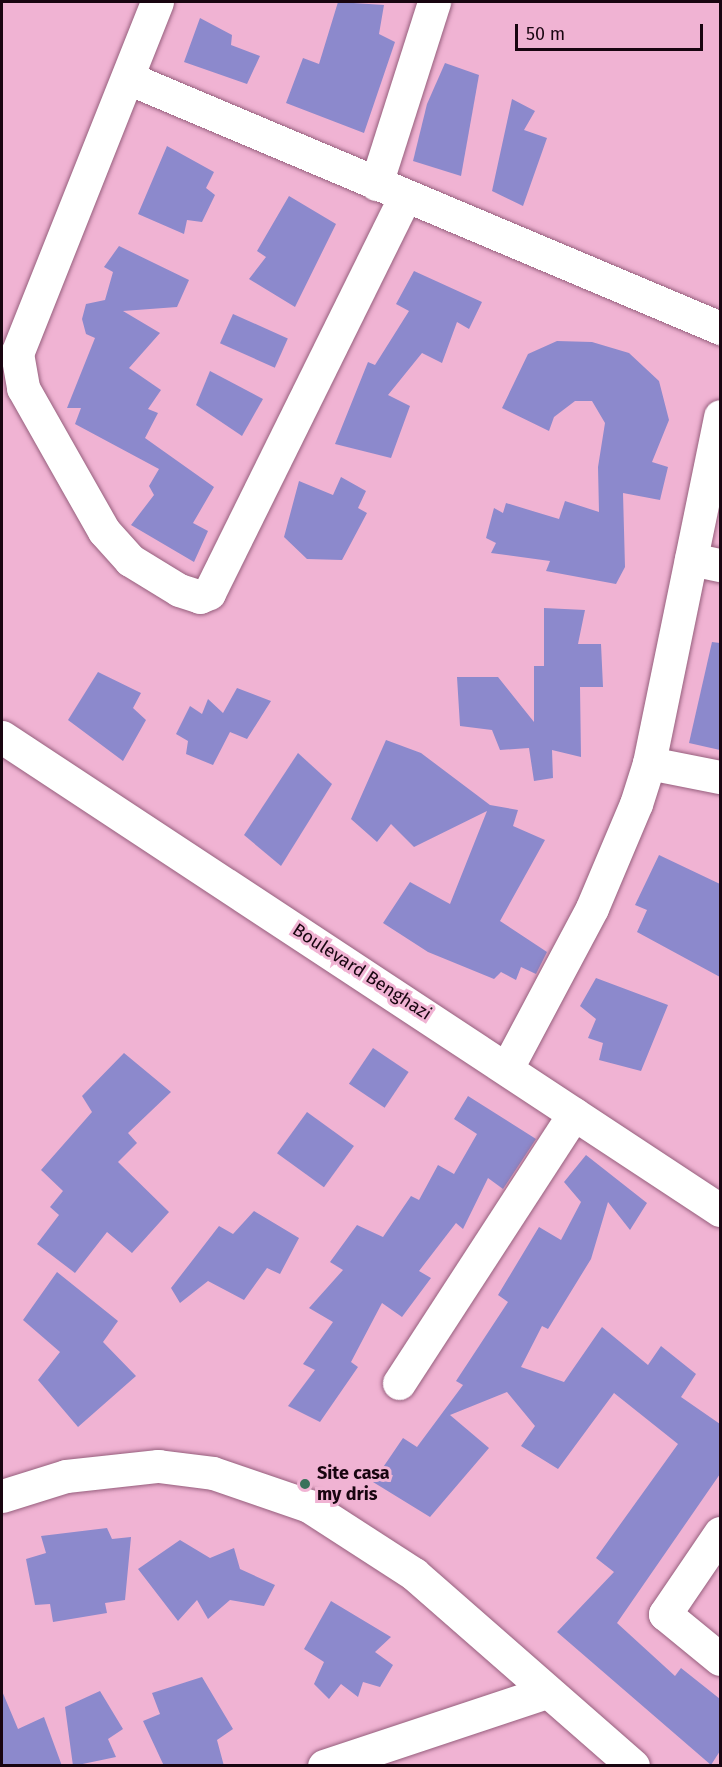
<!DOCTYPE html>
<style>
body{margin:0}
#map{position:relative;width:722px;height:1767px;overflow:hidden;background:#f0b3d3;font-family:"Fira Sans",sans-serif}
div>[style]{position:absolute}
.building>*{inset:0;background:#8c89cc;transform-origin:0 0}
.roads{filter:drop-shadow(0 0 2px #965f7d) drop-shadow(0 0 2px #965f7d)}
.minor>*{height:33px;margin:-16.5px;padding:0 16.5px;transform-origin:16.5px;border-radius:16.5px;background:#fff}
.dots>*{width:16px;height:16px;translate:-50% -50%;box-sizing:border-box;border:3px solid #f0b3d3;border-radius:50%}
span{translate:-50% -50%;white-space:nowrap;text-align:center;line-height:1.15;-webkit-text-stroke:6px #f0b3d3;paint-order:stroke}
.street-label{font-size:18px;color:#180510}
.poi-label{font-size:18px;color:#180510;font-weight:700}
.left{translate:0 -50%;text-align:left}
.frame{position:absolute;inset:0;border:3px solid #180510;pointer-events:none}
.scale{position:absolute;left:515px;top:24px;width:188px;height:27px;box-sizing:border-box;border:3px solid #180510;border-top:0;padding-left:8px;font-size:18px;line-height:21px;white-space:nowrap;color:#180510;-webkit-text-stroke:4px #f0b3d3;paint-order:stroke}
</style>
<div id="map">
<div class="building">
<i style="clip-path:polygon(338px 2px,384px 5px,379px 34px,395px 42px,364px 133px,286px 103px,303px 58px,319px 64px)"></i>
<i style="clip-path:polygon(200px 18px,232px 35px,231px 45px,260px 56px,247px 84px,184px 62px)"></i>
<i style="clip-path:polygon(445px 63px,479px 75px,461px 176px,413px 161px,427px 104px)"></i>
<i style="clip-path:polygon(512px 99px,535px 111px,524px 130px,547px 138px,523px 206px,492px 191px)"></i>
<i style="clip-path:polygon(167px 146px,214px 172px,206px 188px,215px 195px,202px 222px,187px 220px,184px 234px,138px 214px)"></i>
<i style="clip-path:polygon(289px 196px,336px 224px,295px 307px,249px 279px,266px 257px,257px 251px)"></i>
<i style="clip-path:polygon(119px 246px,189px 280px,177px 307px,123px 311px,160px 333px,129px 368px,161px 390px,148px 409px,158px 413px,145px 438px,214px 487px,193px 523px,208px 531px,194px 562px,131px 525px,154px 495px,149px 486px,159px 469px,75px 424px,81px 408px,67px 408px,95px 338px,86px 334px,82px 319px,86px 304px,105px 300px,113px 272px,104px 267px)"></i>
<i style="clip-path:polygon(414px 271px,482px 302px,469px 329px,457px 322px,442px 363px,422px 353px,388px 395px,410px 406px,391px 458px,335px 444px,368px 362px,375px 365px,409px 311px,396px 304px)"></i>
<i style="left:233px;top:314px;width:60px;height:32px;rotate:24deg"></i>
<i style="clip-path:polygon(557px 341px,592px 342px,629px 353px,659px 381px,669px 420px,652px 462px,668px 467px,660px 500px,623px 493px,625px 567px,616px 584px,546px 571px,550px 561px,491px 553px,496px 543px,486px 538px,494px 508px,503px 513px,506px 503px,559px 519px,565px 501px,599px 512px,598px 467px,605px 423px,592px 401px,575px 401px,554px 417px,549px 431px,502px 408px,528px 354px)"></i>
<i style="clip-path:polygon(210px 371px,263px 399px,242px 436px,196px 405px)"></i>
<i style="clip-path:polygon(341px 477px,366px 491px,358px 508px,367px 513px,342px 560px,307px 559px,284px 537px,299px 481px,333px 495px)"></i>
<i style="clip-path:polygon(544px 608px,585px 610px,578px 644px,601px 644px,603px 687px,580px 687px,581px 757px,552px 750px,553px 778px,534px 781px,529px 748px,500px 750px,492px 730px,460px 726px,457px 677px,498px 677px,534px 722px,534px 666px,544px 666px)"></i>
<i style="clip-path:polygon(712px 642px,720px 643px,720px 750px,689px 743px)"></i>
<i style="clip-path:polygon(98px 672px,141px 693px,133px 708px,146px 720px,123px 761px,68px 720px)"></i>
<i style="clip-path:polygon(237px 688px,271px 701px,247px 739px,230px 732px,213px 765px,186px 754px,188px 741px,176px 734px,190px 706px,202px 714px,208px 699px,223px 713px)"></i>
<i style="clip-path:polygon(386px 740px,421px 753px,490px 805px,518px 810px,513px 826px,545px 840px,500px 921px,547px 952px,536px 974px,521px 967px,516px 980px,501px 972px,494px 979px,428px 952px,383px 923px,410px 882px,450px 904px,487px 811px,414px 847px,391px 824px,377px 842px,351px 819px)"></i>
<i style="clip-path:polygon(298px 753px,332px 784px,281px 866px,244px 835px)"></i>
<i style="clip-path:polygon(659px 855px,720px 884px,720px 977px,637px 932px,647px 910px,635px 905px)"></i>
<i style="clip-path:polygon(596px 978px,668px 1005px,641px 1071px,599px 1060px,603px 1043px,588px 1038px,596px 1019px,580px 1006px)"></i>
<i style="left:373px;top:1048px;width:43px;height:43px;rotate:34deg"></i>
<i style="clip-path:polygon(124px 1053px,171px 1092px,128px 1133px,137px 1143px,118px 1162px,169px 1212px,132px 1253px,107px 1232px,75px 1273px,37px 1244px,59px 1215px,50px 1207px,63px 1191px,41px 1170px,92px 1112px,82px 1096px)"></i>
<i style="clip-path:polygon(468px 1096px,536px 1139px,503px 1189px,488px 1178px,463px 1229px,456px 1223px,419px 1271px,431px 1278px,402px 1317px,382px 1303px,351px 1362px,358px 1367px,320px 1422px,288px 1406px,315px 1370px,303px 1364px,333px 1322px,309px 1308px,343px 1270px,330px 1262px,357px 1225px,383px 1237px,411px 1196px,419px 1200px,438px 1165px,454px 1174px,477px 1134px,454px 1119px)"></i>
<i style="left:307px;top:1112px;width:58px;height:51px;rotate:36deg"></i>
<i style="clip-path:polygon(586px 1155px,647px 1203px,630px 1230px,608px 1202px,591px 1259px,548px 1329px,542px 1326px,521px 1367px,564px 1382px,602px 1327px,648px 1365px,661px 1346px,696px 1374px,681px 1397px,720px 1424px,720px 1474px,617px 1623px,675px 1676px,681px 1668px,720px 1699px,720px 1751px,711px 1765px,557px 1632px,614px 1572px,596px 1558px,678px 1444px,614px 1393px,558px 1469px,521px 1446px,535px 1426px,507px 1392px,450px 1415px,489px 1448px,430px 1517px,373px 1482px,403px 1438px,417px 1447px,463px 1385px,456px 1381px,508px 1302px,498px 1295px,539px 1227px,561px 1240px,581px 1202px,564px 1182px)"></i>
<i style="clip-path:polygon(254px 1211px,299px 1238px,280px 1274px,267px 1268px,244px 1300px,208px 1281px,180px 1303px,171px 1288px,219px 1226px,233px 1234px)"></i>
<i style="clip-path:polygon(57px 1272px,118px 1321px,103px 1342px,136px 1376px,78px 1427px,38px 1380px,60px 1352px,23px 1320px)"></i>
<i style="clip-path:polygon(107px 1528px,112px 1539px,131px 1537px,125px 1600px,105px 1603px,107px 1613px,53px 1622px,50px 1604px,35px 1605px,26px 1559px,46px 1553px,41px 1536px)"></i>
<i style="clip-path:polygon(180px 1540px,210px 1558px,234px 1548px,240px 1569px,275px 1585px,264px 1606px,230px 1600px,208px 1619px,197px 1600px,178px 1621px,138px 1569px)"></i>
<i style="clip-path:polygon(331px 1601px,391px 1637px,375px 1652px,393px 1665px,380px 1687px,363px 1682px,358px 1697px,341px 1684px,329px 1699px,314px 1684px,324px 1662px,304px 1649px)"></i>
<i style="clip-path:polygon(202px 1677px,233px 1729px,217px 1740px,224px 1766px,164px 1766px,143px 1721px,160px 1714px,152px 1693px)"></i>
<i style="clip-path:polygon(2px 1691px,18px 1729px,44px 1717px,62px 1766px,2px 1766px)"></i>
<i style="clip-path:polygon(100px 1691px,123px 1729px,108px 1739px,116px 1757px,73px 1766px,65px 1707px)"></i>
</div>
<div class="roads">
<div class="minor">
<i style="left:157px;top:2px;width:378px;rotate:111.7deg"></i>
<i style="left:17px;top:353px;width:36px;rotate:80deg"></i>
<i style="left:23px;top:388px;width:164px;rotate:60.5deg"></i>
<i style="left:104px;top:531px;width:39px;rotate:48deg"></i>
<i style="left:130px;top:560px;width:57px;rotate:31.5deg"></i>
<i style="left:179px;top:590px;width:22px;rotate:18deg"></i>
<i style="left:200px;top:597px;width:10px;rotate:-24deg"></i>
<i style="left:209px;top:593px;width:443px;rotate:-63.7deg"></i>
<i style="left:128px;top:78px;width:643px;rotate:22.89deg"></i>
<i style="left:376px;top:184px;width:191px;rotate:-72.3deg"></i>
<i style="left:691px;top:559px;width:30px;rotate:12deg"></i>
<i style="left:2px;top:737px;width:860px;rotate:33.38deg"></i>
<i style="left:649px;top:763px;width:72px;rotate:11.2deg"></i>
<i style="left:507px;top:1068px;width:181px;rotate:-62deg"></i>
<i style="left:592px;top:908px;width:113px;rotate:-67.1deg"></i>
<i style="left:636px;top:804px;width:43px;rotate:-72.4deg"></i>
<i style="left:649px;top:763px;width:354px;rotate:-78.4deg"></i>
<i style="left:399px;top:1383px;width:321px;rotate:-57deg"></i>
<i style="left:2px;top:1496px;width:67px;rotate:-17.4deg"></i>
<i style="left:66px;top:1476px;width:93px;rotate:-6.2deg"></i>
<i style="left:158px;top:1466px;width:55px;rotate:7.3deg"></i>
<i style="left:213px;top:1473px;width:102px;rotate:19deg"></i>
<i style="left:309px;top:1506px;width:125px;rotate:32.9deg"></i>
<i style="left:414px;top:1574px;width:291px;rotate:41.2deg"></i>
<i style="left:720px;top:1533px;width:98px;rotate:124.2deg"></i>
<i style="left:665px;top:1614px;width:71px;rotate:39.3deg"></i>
<i style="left:324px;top:1766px;width:235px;rotate:-18.4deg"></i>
</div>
</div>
<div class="dots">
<i style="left:305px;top:1484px;background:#38725b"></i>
</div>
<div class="street-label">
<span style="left:362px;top:972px;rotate:33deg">Boulevard Benghazi</span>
</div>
<div class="poi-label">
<span class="left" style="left:317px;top:1484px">Site casa<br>my dris</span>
</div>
<div class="frame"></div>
<div class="scale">50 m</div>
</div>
